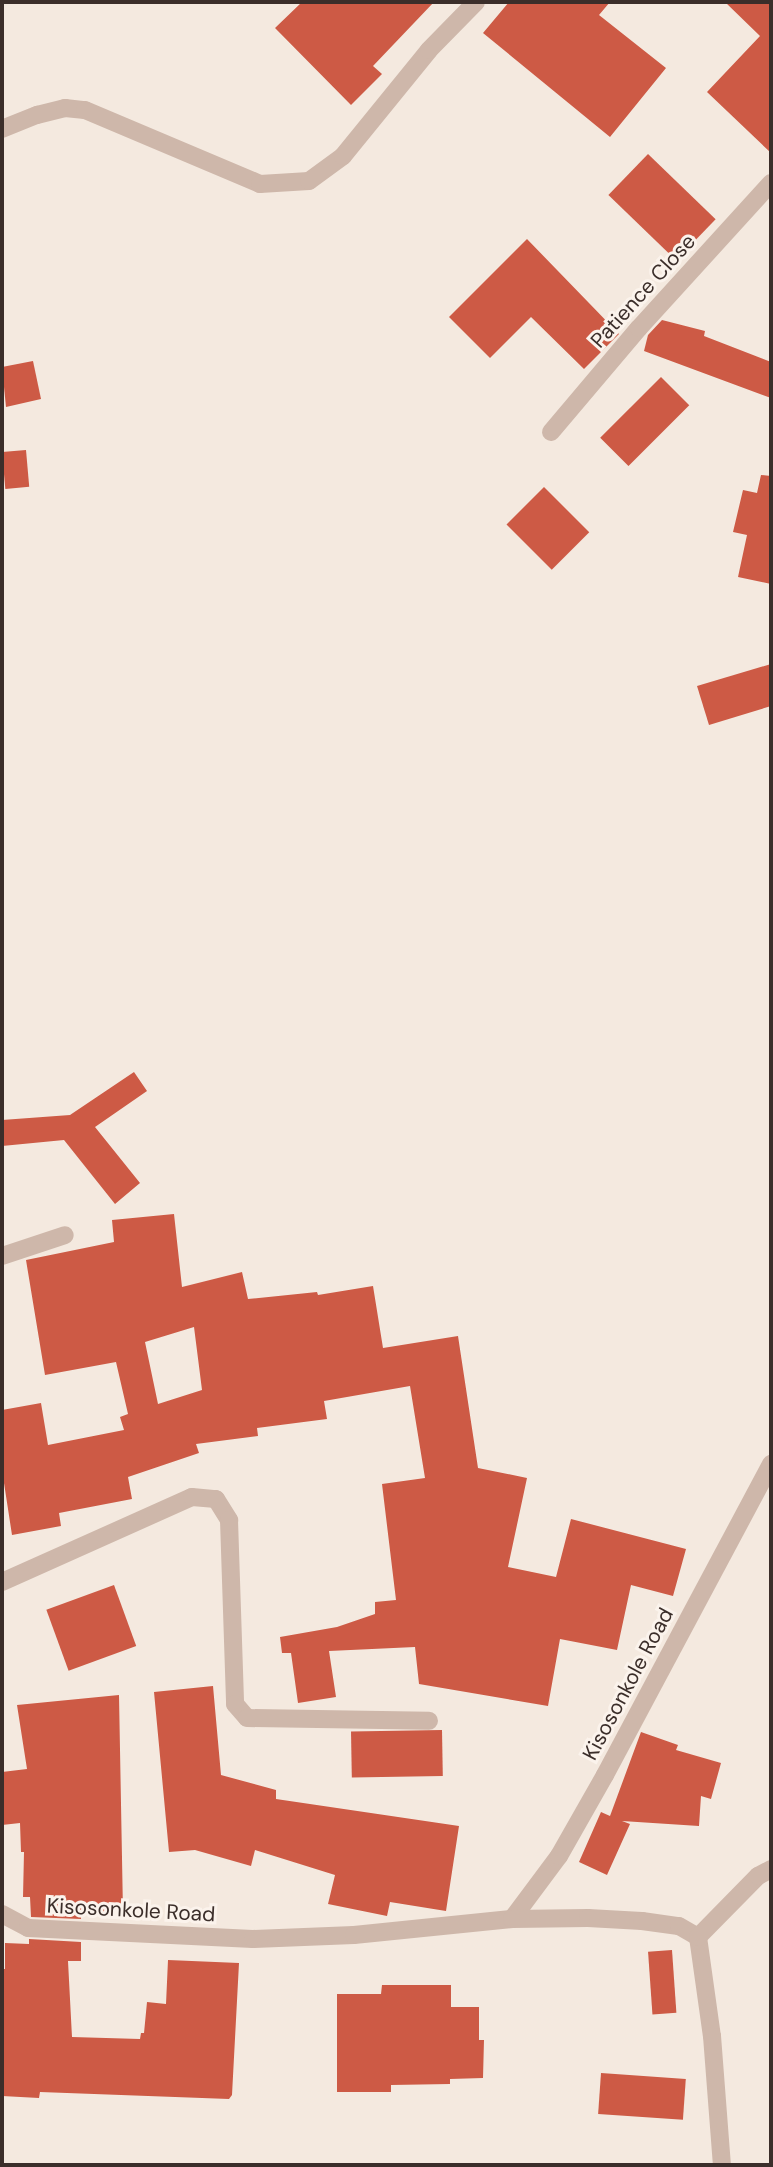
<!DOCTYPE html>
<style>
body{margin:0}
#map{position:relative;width:773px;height:2167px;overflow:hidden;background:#f4e9df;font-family:"DM Sans",sans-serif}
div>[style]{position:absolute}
.building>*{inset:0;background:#cd5a45;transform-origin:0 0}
.minor>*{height:18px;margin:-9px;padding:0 9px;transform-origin:9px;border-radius:9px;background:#ceb7aa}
span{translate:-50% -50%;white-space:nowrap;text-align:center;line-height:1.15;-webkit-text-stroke:6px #fbf3ec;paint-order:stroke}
.street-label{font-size:21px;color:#3b2e2a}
.frame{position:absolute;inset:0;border:4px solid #3b2e2a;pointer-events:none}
</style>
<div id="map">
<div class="building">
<i style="clip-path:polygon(302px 2px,434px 2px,373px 66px,382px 74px,351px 105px,275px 28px)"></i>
<i style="clip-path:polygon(509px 2px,610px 2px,599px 15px,666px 68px,610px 137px,483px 33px)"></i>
<i style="clip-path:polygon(725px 2px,771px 2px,771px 153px,707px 92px,760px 36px)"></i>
<i style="left:648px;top:154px;width:94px;height:57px;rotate:44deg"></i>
<i style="clip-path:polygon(527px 239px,619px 334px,584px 369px,531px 317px,490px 358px,449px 317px)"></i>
<i style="clip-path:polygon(662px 320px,705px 331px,704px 336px,771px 362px,771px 398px,644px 351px,648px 335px)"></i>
<i style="clip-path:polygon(33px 361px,41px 399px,6px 407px,2px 367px)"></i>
<i style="left:661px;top:377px;width:40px;height:86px;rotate:45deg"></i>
<i style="left:26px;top:450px;width:37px;height:24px;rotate:85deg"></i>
<i style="clip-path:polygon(761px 475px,771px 476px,771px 584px,738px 577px,747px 535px,733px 532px,743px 490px,757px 493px)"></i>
<i style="left:544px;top:487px;width:64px;height:53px;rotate:45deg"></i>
<i style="clip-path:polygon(771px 664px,771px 706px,709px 725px,697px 686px)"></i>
<i style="clip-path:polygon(134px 1072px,147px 1091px,95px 1127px,140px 1183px,115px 1204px,64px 1140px,2px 1146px,2px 1120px,70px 1115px)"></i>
<i style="clip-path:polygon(evenodd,174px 1214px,182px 1287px,242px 1272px,248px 1299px,317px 1292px,318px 1295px,373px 1286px,383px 1348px,458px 1336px,478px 1468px,527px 1478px,508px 1567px,556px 1577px,571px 1519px,686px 1549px,673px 1596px,631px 1585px,617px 1650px,560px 1639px,548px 1706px,419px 1684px,415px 1647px,329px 1651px,336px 1697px,298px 1703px,291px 1653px,282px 1653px,280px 1637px,337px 1627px,375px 1614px,375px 1602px,396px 1600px,382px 1484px,425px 1478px,410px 1386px,324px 1401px,327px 1419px,257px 1428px,258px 1436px,196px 1444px,199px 1453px,128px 1477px,132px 1499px,59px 1513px,61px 1526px,12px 1535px,2px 1470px,2px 1410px,41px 1403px,48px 1445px,124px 1430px,120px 1417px,128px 1414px,116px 1362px,45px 1375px,26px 1260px,114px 1242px,112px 1220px,174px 1214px,194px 1327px,202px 1390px,158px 1404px,145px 1342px,194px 1327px)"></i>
<i style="left:114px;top:1585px;width:65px;height:72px;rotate:70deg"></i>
<i style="clip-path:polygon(213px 1686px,221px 1775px,276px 1790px,276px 1799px,459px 1826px,446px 1911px,390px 1902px,387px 1916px,328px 1904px,335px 1875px,255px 1850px,251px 1866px,195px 1850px,169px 1852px,154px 1692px)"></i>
<i style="clip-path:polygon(119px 1695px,123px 1912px,81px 1914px,81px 1919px,31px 1917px,30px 1897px,23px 1897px,24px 1852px,21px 1852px,20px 1823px,2px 1825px,2px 1772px,27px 1769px,17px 1705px)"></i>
<i style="left:442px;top:1730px;width:46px;height:91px;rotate:89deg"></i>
<i style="clip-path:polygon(641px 1732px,678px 1745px,676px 1750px,721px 1763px,711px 1799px,701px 1796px,699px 1826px,622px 1821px,630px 1824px,607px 1875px,579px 1862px,601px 1812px,610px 1816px)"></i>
<i style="clip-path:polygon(29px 1939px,81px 1942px,81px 1961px,68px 1961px,72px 2037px,140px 2039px,141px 2033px,144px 2033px,147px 2002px,166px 2004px,168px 1960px,239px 1963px,232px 2095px,229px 2099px,40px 2092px,39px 2098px,2px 2096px,2px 1969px,5px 1969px,5px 1943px,29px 1944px)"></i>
<i style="left:672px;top:1950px;width:63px;height:24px;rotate:86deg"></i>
<i style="clip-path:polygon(382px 1985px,451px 1985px,451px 2007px,479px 2007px,479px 2040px,484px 2040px,483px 2078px,450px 2079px,450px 2084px,391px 2085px,391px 2092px,337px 2092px,337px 1994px,381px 1994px)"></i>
<i style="left:601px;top:2073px;width:85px;height:41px;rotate:4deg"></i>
</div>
<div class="minor">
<i style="left:2px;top:129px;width:38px;rotate:-22deg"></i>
<i style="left:37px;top:115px;width:29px;rotate:-14deg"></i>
<i style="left:65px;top:108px;width:20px;rotate:6deg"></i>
<i style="left:85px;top:110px;width:190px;rotate:22.9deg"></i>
<i style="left:260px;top:184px;width:49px;rotate:-3.5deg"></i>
<i style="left:309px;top:181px;width:42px;rotate:-36.3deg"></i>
<i style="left:343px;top:156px;width:136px;rotate:-50.9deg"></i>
<i style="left:429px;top:50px;width:67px;rotate:-45.6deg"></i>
<i style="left:551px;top:432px;width:136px;rotate:-49.8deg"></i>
<i style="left:639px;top:328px;width:196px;rotate:-47.7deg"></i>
<i style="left:2px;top:1256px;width:66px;rotate:-18.4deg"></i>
<i style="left:2px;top:1582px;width:208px;rotate:-24.1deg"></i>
<i style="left:192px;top:1497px;width:24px;rotate:5deg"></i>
<i style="left:216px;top:1499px;width:25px;rotate:58deg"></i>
<i style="left:229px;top:1520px;width:184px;rotate:88.1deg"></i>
<i style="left:235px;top:1704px;width:18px;rotate:49deg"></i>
<i style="left:247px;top:1718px;width:182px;rotate:0.9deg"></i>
<i style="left:2px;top:1914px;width:30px;rotate:28deg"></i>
<i style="left:28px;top:1928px;width:225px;rotate:2.8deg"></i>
<i style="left:253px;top:1939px;width:101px;rotate:-2.3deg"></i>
<i style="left:354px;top:1935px;width:159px;rotate:-5.8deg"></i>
<i style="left:512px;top:1919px;width:79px;rotate:-53.3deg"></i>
<i style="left:559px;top:1856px;width:93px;rotate:-60.4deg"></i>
<i style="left:605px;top:1775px;width:353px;rotate:-61.9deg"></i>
<i style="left:512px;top:1919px;width:76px;rotate:-0.8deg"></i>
<i style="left:588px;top:1918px;width:54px;rotate:3.2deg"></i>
<i style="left:642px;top:1921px;width:37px;rotate:8deg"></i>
<i style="left:679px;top:1926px;width:22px;rotate:30deg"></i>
<i style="left:698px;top:1937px;width:100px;rotate:82deg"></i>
<i style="left:712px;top:2036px;width:129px;rotate:85.6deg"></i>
<i style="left:698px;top:1937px;width:86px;rotate:-45.5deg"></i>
<i style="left:758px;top:1876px;width:15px;rotate:-28deg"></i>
</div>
<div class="street-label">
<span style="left:643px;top:291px;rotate:-48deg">Patience Close</span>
<span style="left:628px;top:1684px;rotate:-62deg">Kisosonkole Road</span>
<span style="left:131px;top:1910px;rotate:3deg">Kisosonkole Road</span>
</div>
<div class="frame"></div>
</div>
